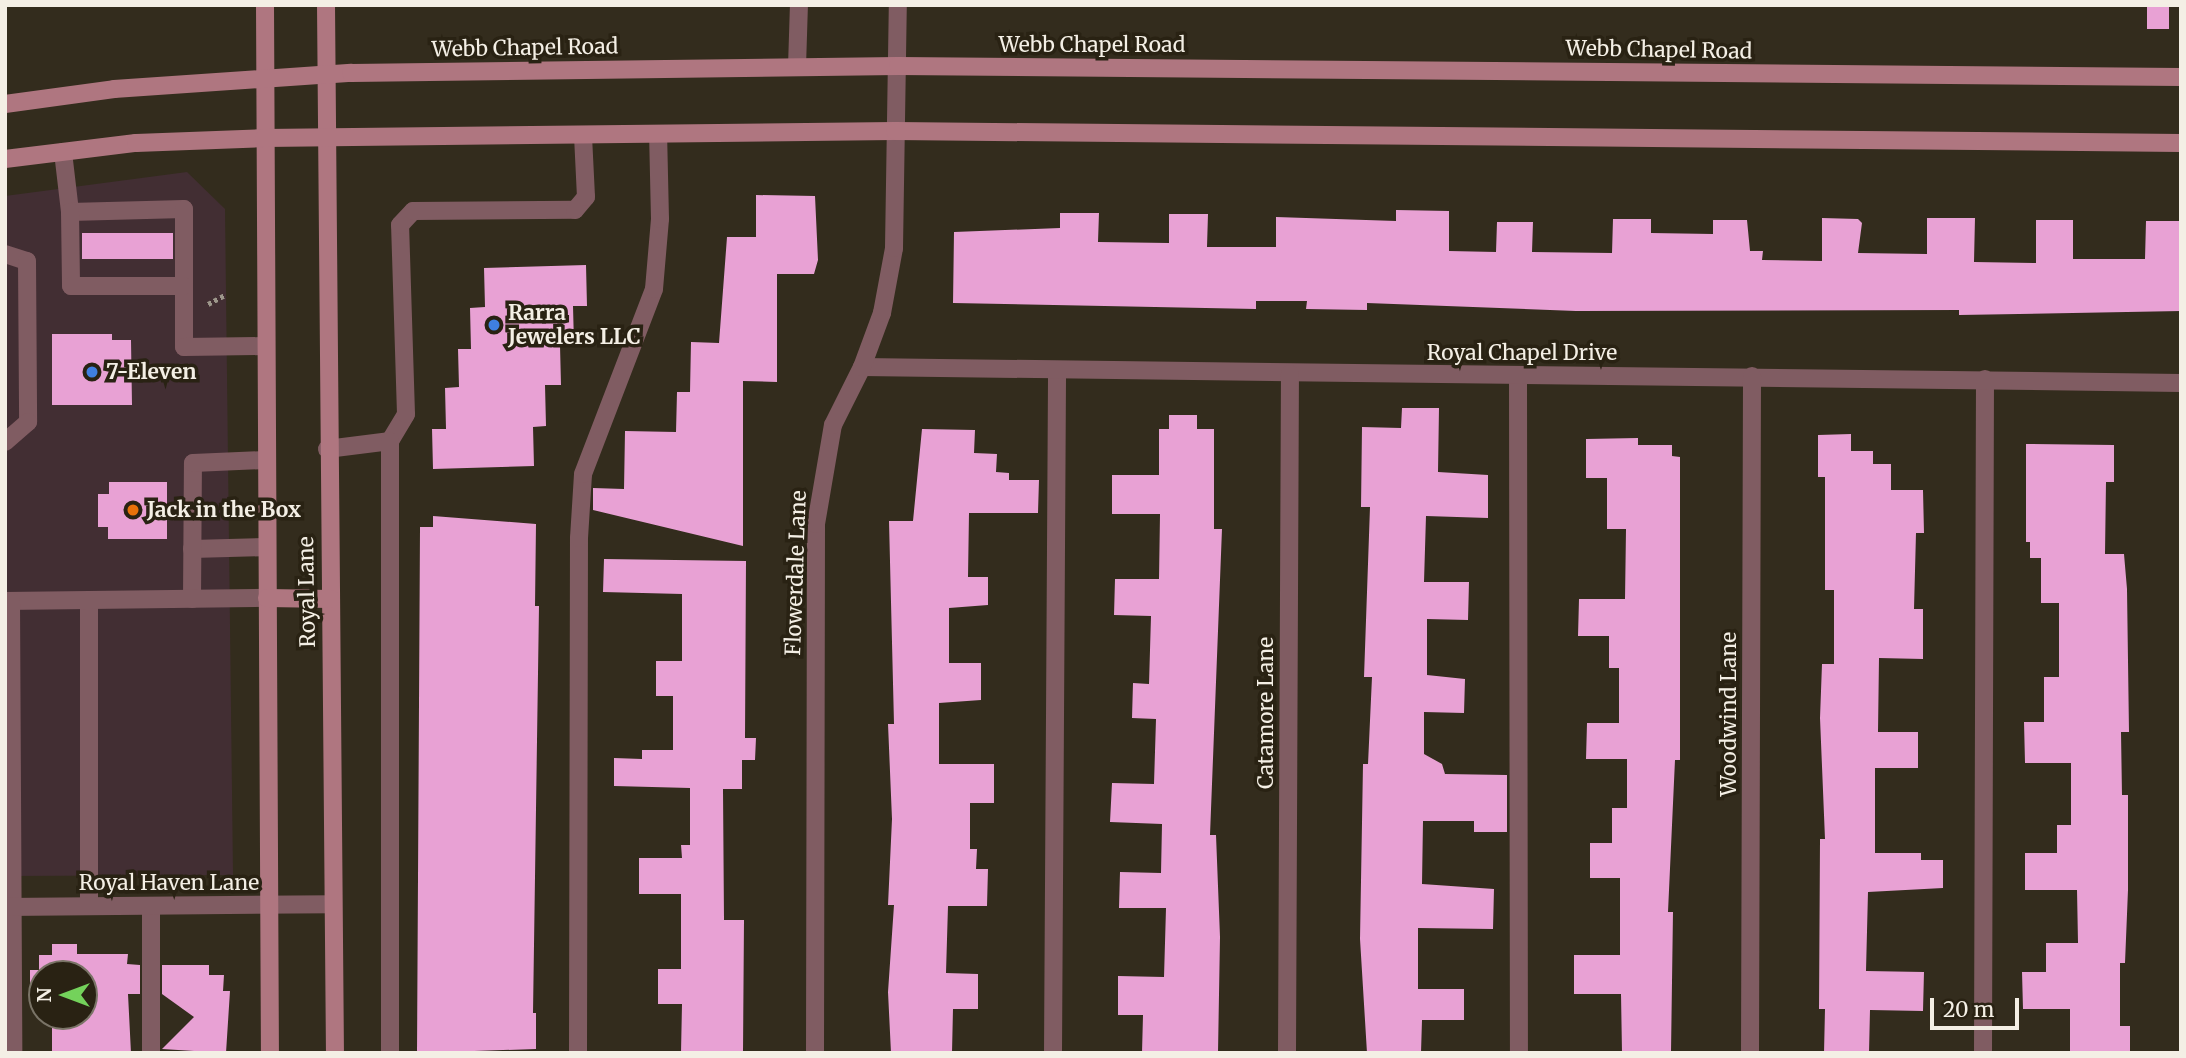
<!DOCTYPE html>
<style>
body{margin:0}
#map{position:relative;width:2186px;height:1058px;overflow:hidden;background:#332c1d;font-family:Merriweather,serif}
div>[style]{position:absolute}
.commercial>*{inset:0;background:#422e33}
.building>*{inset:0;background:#e8a1d4;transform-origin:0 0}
.path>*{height:4.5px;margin-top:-2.25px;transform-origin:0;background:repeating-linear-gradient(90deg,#9d978b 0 3.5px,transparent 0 7px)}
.lane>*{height:18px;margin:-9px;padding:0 9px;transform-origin:9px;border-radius:9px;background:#805c62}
.street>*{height:18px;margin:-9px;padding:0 9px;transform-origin:9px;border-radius:9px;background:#805c62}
.secondary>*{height:18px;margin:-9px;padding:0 9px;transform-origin:9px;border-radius:9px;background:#af7680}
.dots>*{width:19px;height:19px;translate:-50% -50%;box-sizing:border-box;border:4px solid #292213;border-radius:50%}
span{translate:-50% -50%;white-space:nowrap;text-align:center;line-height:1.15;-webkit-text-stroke:7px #292213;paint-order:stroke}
.street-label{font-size:21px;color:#f4efe5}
.poi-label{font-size:21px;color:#f4efe5;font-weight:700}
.left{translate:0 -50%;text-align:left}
.frame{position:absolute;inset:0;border:7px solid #f4efe5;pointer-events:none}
.north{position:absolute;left:28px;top:960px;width:70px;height:70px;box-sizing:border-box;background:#292213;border:2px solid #7a7467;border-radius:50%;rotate:270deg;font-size:19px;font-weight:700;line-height:28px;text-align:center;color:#f4efe5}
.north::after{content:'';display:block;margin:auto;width:24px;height:32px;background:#74d25b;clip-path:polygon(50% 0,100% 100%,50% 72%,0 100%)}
.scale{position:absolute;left:1930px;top:998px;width:89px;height:32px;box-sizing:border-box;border:4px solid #f4efe5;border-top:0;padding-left:9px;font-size:21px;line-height:24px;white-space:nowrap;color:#f4efe5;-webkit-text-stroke:5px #292213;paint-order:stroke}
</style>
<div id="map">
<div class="commercial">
<i style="clip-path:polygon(187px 172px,225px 209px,233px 875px,5px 876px,5px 196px)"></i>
</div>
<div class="building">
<i style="left:2147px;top:5px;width:22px;height:24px"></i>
<i style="clip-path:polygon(756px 195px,815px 196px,818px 260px,814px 274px,777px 274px,777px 382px,743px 381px,743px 546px,593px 510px,593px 488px,624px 489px,625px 431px,676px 432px,677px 392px,690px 392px,691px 342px,719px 343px,727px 237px,756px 237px)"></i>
<i style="clip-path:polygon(1396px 210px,1449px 211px,1449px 251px,1496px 252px,1497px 222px,1533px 222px,1532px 252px,1612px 253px,1613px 219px,1651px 219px,1651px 233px,1713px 234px,1713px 220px,1747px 220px,1750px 251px,1763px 251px,1762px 260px,1822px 261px,1822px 218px,1858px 219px,1862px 223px,1858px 253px,1927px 254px,1927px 218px,1975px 218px,1974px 262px,2036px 263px,2036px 220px,2073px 220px,2073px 259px,2145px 259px,2146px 221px,2181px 221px,2181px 311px,1959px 315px,1959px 310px,1576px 311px,1367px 303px,1367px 310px,1306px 309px,1307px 301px,1256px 301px,1256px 309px,953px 303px,954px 232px,1060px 228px,1060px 213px,1099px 213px,1098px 242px,1169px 243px,1169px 214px,1208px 214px,1207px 247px,1276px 247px,1276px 217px,1396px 221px)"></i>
<i style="left:82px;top:233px;width:91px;height:26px"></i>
<i style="clip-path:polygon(586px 265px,587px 306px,573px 306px,574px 344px,560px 345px,561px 385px,545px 385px,546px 426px,533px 427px,534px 466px,433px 469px,432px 429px,446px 429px,445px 388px,459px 387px,458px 349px,471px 349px,470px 308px,485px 307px,484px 268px)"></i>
<i style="clip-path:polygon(52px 334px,112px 334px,112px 340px,131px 340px,132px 405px,52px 405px)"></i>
<i style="clip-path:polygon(1402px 408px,1439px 408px,1438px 472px,1488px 475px,1488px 518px,1426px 516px,1424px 582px,1469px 582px,1468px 620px,1427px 619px,1427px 675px,1465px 679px,1464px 713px,1424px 712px,1424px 754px,1442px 764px,1445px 774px,1507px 775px,1507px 832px,1474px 832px,1474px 821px,1423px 821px,1422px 884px,1494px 889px,1493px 929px,1418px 928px,1418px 989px,1464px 989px,1464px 1020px,1422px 1020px,1421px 1053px,1367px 1053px,1360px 939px,1363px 764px,1368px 764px,1372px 677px,1364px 677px,1370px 507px,1361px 507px,1362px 427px,1401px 428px)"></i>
<i style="clip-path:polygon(1169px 415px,1197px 415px,1197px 429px,1214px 429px,1214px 529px,1222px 529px,1210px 835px,1216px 835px,1220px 937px,1218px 1053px,1142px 1053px,1143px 1015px,1118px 1015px,1118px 976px,1164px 977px,1166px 908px,1119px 908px,1120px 872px,1161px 873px,1162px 824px,1110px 822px,1112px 783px,1154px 784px,1156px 719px,1132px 718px,1133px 683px,1149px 684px,1151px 616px,1114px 615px,1115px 579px,1159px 579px,1160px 514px,1112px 514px,1112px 475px,1159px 475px,1159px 429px,1169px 429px)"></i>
<i style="clip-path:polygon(922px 429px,975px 430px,974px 453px,997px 454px,996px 472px,1009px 473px,1009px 480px,1039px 480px,1038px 513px,969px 513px,968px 577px,988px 577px,988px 605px,949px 608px,949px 663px,981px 663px,981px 700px,939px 703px,939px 764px,994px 764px,994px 803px,970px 803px,970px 849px,977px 849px,976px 869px,988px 869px,987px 906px,948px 906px,946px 973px,978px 974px,978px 1009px,953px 1009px,952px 1053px,891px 1053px,888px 992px,894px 905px,888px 905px,892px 819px,888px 724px,894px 724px,889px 521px,913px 521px)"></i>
<i style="clip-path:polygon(1851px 434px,1851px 451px,1873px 451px,1873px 464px,1891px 464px,1891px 490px,1923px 490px,1924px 533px,1916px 533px,1914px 609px,1923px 609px,1923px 659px,1879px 658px,1878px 732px,1918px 732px,1918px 768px,1875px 768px,1875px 853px,1921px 853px,1921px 860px,1943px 860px,1943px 888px,1868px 892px,1866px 971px,1924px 972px,1923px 1011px,1870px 1010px,1869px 1053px,1824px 1053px,1825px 1009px,1819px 1009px,1820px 839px,1825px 839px,1820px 718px,1822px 664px,1834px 664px,1834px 590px,1825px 590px,1825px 477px,1818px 477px,1818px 435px)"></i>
<i style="clip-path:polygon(1638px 438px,1638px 445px,1672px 445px,1672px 456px,1680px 457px,1680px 760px,1675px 760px,1668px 912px,1673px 912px,1671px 1053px,1622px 1053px,1621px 994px,1574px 994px,1574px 955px,1620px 955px,1620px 878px,1590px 878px,1590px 843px,1612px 843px,1612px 808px,1627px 808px,1627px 759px,1586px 759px,1587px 723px,1619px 723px,1619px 668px,1609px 668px,1609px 636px,1578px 636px,1579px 599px,1625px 599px,1626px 529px,1607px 529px,1607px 478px,1586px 478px,1586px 439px)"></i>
<i style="clip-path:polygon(2026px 444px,2114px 445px,2114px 482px,2106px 482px,2105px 554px,2124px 554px,2127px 589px,2129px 732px,2121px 732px,2122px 795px,2128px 795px,2128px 890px,2125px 963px,2120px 963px,2120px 1026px,2130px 1026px,2130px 1053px,2070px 1053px,2070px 1009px,2023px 1009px,2022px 972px,2046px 972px,2046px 943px,2078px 943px,2077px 890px,2025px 890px,2025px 853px,2057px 853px,2057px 825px,2071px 825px,2071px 763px,2025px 763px,2024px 722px,2044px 722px,2044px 677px,2059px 677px,2059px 603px,2041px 603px,2041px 558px,2030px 558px,2030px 542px,2026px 542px)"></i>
<i style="clip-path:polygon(109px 482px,167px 482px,167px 539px,108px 539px,108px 527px,98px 527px,98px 494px,109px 494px)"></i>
<i style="clip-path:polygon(433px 516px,536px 524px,535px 606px,539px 606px,533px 1013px,536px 1013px,536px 1049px,417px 1053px,420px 527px,433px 527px)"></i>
<i style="clip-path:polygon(604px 559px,746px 561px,745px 738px,756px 738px,755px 760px,742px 760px,742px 789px,723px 789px,724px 920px,744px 920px,743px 1053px,681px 1053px,682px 1004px,658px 1004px,658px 969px,681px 969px,681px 894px,639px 894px,639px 858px,682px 858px,681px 845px,690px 845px,690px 788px,614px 786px,614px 758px,642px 759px,642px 750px,673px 750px,673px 696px,656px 696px,656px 661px,682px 661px,682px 594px,603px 592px)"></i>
<i style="clip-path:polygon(52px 944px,77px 944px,77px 954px,128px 954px,127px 964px,140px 965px,140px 994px,128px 994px,131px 1053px,52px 1053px,52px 1016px,84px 1016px,84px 974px,42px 974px,42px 994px,30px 994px,30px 970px,39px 970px,39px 955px,52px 955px)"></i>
<i style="clip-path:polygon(162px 965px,209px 965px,209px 975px,224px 975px,223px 991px,230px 991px,226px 1053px,162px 1049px,194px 1017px,162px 994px)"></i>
</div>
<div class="path">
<i style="left:208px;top:304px;width:19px;rotate:-28deg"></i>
</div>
<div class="lane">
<i style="left:797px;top:67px;width:62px;rotate:-88.2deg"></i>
<i style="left:63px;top:152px;width:60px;rotate:83.3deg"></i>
<i style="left:70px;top:212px;width:114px;rotate:-1.5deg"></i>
<i style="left:184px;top:209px;width:138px;rotate:90deg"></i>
<i style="left:184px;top:347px;width:81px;rotate:-0.7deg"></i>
<i style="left:70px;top:212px;width:74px;rotate:89.2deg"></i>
<i style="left:71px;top:286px;width:113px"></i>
<i style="left:5px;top:254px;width:23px;rotate:18deg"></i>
<i style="left:27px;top:261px;width:161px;rotate:89.6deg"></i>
<i style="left:28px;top:422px;width:30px;rotate:139deg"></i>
<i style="left:1518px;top:376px;width:677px;rotate:89.92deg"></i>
<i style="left:327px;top:449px;width:64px;rotate:-7.2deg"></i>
<i style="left:390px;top:441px;width:31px;rotate:-59deg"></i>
<i style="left:406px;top:414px;width:189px;rotate:-91.8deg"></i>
<i style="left:400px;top:225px;width:19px;rotate:-47deg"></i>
<i style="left:413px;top:211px;width:162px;rotate:-0.4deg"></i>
<i style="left:575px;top:210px;width:17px;rotate:-50deg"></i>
<i style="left:586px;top:197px;width:62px;rotate:-92.8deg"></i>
<i style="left:192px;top:549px;width:75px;rotate:-1.5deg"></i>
<i style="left:192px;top:599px;width:136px;rotate:-89.6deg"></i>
<i style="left:193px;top:463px;width:73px;rotate:-2.4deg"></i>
<i style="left:89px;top:600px;width:306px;rotate:90deg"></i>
<i style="left:5px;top:601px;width:262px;rotate:-0.7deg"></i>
<i style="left:11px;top:601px;width:452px;rotate:89.7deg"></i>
<i style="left:151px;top:906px;width:147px;rotate:90deg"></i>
<i style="left:390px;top:1053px;width:612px;rotate:-90deg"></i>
<i style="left:578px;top:1053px;width:515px;rotate:-89.89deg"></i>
<i style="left:579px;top:538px;width:64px;rotate:-86.4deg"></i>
<i style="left:583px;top:474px;width:198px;rotate:-69deg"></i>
<i style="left:654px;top:289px;width:70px;rotate:-85.1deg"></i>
<i style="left:660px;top:219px;width:85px;rotate:-91.3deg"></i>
<i style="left:1053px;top:1053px;width:682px;rotate:-89.66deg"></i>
<i style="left:1983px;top:1053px;width:674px;rotate:-89.83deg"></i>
</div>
<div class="street">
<i style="left:862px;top:367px;width:1319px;rotate:0.69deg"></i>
<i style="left:5px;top:907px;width:328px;rotate:-0.5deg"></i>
<i style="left:815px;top:1053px;width:529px;rotate:-89.89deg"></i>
<i style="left:816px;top:524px;width:100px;rotate:-80.3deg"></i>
<i style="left:833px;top:425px;width:65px;rotate:-63.4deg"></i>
<i style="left:862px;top:367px;width:58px;rotate:-69.7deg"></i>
<i style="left:882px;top:313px;width:66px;rotate:-79.5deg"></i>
<i style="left:894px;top:248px;width:243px;rotate:-89.1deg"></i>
<i style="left:1287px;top:1053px;width:679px;rotate:-89.75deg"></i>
<i style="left:1750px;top:1053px;width:677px;rotate:-89.83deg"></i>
</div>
<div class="secondary">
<i style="left:265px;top:5px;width:1048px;rotate:89.73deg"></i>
<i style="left:326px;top:5px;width:1048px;rotate:89.51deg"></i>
<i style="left:5px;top:104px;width:110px;rotate:-7.8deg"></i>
<i style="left:114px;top:89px;width:238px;rotate:-3.9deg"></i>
<i style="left:351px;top:73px;width:547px;rotate:-0.73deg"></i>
<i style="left:898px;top:66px;width:1283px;rotate:0.49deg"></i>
<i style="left:5px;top:159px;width:132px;rotate:-7deg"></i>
<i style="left:136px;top:143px;width:128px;rotate:-2.2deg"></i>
<i style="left:264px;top:138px;width:631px;rotate:-0.64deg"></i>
<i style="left:895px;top:131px;width:1286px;rotate:0.53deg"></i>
<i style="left:267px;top:598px;width:64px;rotate:0.9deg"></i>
</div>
<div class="dots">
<i style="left:494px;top:325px;background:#3f7fe0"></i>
<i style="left:92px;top:372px;background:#3f7fe0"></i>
<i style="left:133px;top:510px;background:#e8710a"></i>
</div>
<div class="street-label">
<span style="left:1092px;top:45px">Webb Chapel Road</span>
<span style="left:525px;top:48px;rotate:-1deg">Webb Chapel Road</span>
<span style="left:1659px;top:50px;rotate:1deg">Webb Chapel Road</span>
<span style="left:1522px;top:353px">Royal Chapel Drive</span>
<span style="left:796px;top:573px;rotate:-88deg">Flowerdale Lane</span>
<span style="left:307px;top:592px;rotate:-91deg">Royal Lane</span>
<span style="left:1266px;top:713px;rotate:-90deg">Catamore Lane</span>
<span style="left:1729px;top:714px;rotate:-90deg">Woodwind Lane</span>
<span style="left:169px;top:883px">Royal Haven Lane</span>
</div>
<div class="poi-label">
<span class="left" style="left:508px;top:325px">Rarra<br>Jewelers LLC</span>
<span class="left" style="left:106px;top:372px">7-Eleven</span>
<span class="left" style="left:147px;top:510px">Jack in the Box</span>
</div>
<div class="frame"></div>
<div class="north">N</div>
<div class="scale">20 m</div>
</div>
